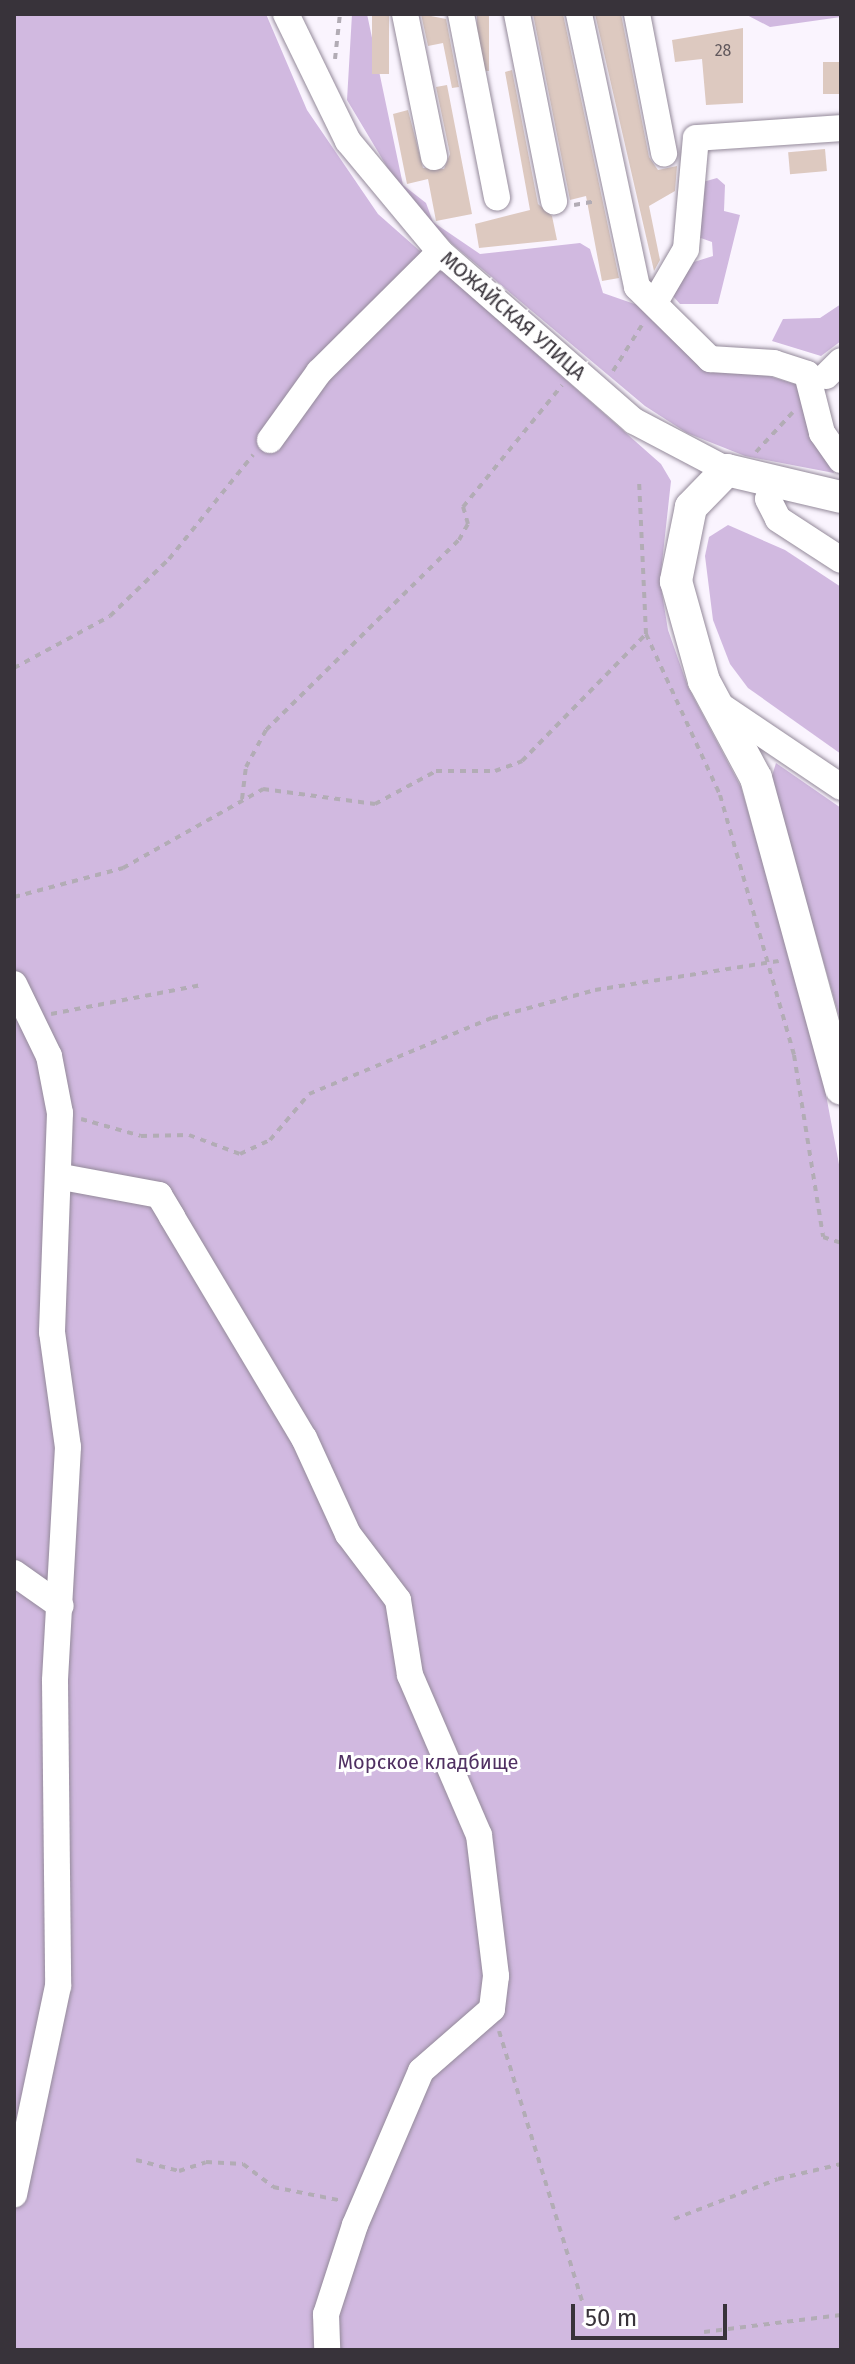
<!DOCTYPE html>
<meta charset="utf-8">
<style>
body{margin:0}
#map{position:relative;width:855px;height:2364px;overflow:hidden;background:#faf4fe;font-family:"Fira Sans",sans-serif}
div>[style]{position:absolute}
.green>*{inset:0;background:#d1b9e0}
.building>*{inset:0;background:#ddc9c0;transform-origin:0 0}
.path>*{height:4px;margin-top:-2px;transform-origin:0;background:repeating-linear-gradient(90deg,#b2acb5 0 6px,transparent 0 12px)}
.roads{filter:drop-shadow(0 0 2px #948a9a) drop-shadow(0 0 2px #948a9a)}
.minor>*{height:26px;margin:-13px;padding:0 13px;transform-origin:13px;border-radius:13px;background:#fff}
.major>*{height:32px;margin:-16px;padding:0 16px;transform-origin:16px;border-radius:16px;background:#fff}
span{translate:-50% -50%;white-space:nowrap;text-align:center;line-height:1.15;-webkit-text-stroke:6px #fff;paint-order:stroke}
.number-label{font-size:16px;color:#61585c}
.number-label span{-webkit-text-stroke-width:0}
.street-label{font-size:20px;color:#38333a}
.park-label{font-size:20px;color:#503062}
.frame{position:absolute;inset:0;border:16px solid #38333a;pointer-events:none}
.scale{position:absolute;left:571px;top:2304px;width:156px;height:36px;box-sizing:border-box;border:4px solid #38333a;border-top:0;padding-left:10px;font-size:24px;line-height:28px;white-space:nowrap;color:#38333a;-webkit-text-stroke:6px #fff;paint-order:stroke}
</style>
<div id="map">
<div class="green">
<i style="clip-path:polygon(14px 14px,266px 14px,307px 110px,378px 214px,661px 464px,671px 481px,660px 581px,668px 630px,688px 687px,741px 787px,818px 1052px,841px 1175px,841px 2350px,14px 2350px)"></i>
<i style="clip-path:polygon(352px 14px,367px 14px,403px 185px,426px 203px,433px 222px,480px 254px,580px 243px,590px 249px,603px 293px,646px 308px,701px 369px,762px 374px,801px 386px,834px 473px,745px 456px,687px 433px,645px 406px,451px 243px,402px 192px,347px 100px)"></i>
<i style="clip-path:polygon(745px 14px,841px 14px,841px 17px,770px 27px)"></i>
<i style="clip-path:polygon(717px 178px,725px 185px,724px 211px,740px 215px,718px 304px,680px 304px,672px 295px,694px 262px,713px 256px,712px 242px,698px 237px,703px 182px)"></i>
<i style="clip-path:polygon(841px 304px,841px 341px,821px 356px,772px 341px,783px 319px,820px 318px)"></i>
<i style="clip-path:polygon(728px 525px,785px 550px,841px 587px,841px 754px,748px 688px,730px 664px,713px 620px,705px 556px,709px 537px)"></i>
<i style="clip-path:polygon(776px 763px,841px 808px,841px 1023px,771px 779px)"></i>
</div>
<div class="building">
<i style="left:372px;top:14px;width:17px;height:60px"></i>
<i style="clip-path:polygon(421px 14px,446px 19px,459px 87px,452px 88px,443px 43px,428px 46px)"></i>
<i style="left:477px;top:14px;width:12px;height:57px"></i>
<i style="clip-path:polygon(533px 14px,563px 14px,619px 278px,602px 281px,586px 196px,570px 200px)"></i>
<i style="clip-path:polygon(595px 14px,621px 14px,649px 157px,658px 170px,677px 166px,675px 191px,649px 206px,660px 260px,654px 271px)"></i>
<i style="clip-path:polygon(743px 28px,743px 103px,706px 105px,702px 59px,675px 62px,672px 40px)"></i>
<i style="left:841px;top:62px;width:32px;height:18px;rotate:90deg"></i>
<i style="clip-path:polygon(512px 70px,538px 204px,552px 216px,557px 240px,479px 248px,475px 224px,530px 210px,505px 72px)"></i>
<i style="clip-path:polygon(447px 85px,472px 214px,436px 221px,428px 179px,407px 184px,393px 114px,408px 110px,423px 168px,444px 169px,450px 154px,436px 87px)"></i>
<i style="left:825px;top:149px;width:22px;height:37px;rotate:85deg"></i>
</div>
<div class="path">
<i style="left:335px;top:59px;width:45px;rotate:-83.7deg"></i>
<i style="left:574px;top:205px;width:23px;rotate:-10deg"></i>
<i style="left:613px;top:371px;width:54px;rotate:-57.8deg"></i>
<i style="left:756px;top:452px;width:54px;rotate:-47.2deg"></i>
<i style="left:646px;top:634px;width:177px;rotate:65.3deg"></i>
<i style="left:720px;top:795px;width:270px;rotate:74.1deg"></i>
<i style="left:794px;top:1055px;width:184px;rotate:80.9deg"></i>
<i style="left:823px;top:1237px;width:19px;rotate:18deg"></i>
<i style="left:14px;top:668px;width:109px;rotate:-28.4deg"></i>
<i style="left:110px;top:616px;width:82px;rotate:-44deg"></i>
<i style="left:169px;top:559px;width:134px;rotate:-51.1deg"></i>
<i style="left:242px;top:799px;width:32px;rotate:-83deg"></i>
<i style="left:246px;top:767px;width:42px;rotate:-61.6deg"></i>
<i style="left:266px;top:730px;width:271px;rotate:-44.6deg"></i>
<i style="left:459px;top:540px;width:18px;rotate:-61deg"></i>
<i style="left:468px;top:524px;width:18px;rotate:-106deg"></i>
<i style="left:463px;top:507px;width:157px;rotate:-50.9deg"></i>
<i style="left:14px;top:897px;width:113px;rotate:-14.9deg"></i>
<i style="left:123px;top:868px;width:161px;rotate:-29.4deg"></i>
<i style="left:263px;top:789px;width:113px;rotate:7.6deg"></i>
<i style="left:375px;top:804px;width:69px;rotate:-28.4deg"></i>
<i style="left:436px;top:771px;width:59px"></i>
<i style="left:495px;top:771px;width:29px;rotate:-20deg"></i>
<i style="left:522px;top:761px;width:177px;rotate:-45.7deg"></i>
<i style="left:646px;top:634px;width:153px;rotate:-92.6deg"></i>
<i style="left:51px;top:1014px;width:153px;rotate:-10.9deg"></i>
<i style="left:81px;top:1119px;width:62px;rotate:15.8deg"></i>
<i style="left:141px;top:1136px;width:48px;rotate:-1.2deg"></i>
<i style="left:189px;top:1135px;width:54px;rotate:20.4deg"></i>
<i style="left:240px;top:1154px;width:33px;rotate:-25deg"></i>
<i style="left:270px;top:1140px;width:60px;rotate:-49.7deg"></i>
<i style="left:309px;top:1094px;width:198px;rotate:-22.6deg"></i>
<i style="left:492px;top:1018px;width:107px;rotate:-15.2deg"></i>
<i style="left:595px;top:990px;width:186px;rotate:-9deg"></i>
<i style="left:499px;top:2031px;width:286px;rotate:72.9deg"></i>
<i style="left:136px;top:2160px;width:44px;rotate:14.3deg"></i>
<i style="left:179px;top:2171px;width:28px;rotate:-18deg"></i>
<i style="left:206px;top:2162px;width:37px;rotate:3deg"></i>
<i style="left:243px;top:2164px;width:38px;rotate:37deg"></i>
<i style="left:273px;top:2187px;width:71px;rotate:11.3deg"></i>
<i style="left:674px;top:2219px;width:111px;rotate:-21deg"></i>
<i style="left:778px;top:2179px;width:65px;rotate:-13.4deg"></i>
<i style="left:704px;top:2332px;width:138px;rotate:-7.1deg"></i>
</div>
<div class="roads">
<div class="minor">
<i style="left:286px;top:14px;width:141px;rotate:64deg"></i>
<i style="left:348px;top:141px;width:144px;rotate:50.3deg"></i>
<i style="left:440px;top:252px;width:257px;rotate:41.1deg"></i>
<i style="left:634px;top:421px;width:105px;rotate:27.8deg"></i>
<i style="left:405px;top:14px;width:146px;rotate:78.5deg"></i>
<i style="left:461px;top:14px;width:187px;rotate:78.9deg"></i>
<i style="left:517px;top:14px;width:191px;rotate:78.8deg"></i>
<i style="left:579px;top:14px;width:279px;rotate:78deg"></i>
<i style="left:637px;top:287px;width:103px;rotate:44.6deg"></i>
<i style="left:710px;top:359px;width:64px;rotate:3.6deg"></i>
<i style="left:774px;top:363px;width:35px;rotate:18deg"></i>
<i style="left:807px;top:374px;width:61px;rotate:75.7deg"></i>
<i style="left:822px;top:433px;width:33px;rotate:55deg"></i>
<i style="left:637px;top:14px;width:142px;rotate:79deg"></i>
<i style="left:655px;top:302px;width:61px;rotate:-59.7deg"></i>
<i style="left:686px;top:249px;width:111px;rotate:-84.9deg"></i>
<i style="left:696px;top:138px;width:145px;rotate:-3.9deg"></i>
<i style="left:826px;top:376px;width:21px;rotate:-45deg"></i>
<i style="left:270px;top:440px;width:84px;rotate:-54.2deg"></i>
<i style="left:319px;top:372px;width:170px;rotate:-44.8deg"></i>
<i style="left:775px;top:481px;width:19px;rotate:111deg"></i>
<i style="left:768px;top:499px;width:22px;rotate:63deg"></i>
<i style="left:778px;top:519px;width:75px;rotate:33.1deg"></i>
<i style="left:718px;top:704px;width:148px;rotate:34deg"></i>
<i style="left:14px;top:984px;width:80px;rotate:64.1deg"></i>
<i style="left:49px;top:1056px;width:58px;rotate:79.1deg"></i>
<i style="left:60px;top:1113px;width:219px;rotate:92.1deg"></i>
<i style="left:52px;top:1332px;width:116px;rotate:82.1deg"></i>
<i style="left:68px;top:1447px;width:234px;rotate:93.2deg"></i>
<i style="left:55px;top:1681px;width:305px;rotate:89.4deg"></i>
<i style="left:58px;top:1986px;width:213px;rotate:101.9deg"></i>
<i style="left:62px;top:1177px;width:99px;rotate:10.5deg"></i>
<i style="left:159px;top:1195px;width:26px;rotate:59deg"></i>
<i style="left:172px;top:1217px;width:257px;rotate:59.2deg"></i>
<i style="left:304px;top:1438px;width:106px;rotate:65.4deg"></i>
<i style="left:348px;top:1534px;width:83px;rotate:52.9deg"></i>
<i style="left:398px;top:1600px;width:76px;rotate:80.9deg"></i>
<i style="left:410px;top:1675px;width:174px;rotate:66.7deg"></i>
<i style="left:479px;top:1835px;width:142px;rotate:83.1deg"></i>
<i style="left:496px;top:1976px;width:33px;rotate:97deg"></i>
<i style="left:492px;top:2009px;width:94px;rotate:138.9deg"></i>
<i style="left:421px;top:2071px;width:168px;rotate:113.2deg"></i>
<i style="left:355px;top:2225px;width:94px;rotate:108deg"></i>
<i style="left:326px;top:2314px;width:36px;rotate:88deg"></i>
<i style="left:14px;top:1573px;width:57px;rotate:35.1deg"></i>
</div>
<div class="major">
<i style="left:841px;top:497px;width:117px;rotate:-166.7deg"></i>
<i style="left:727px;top:470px;width:52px;rotate:134.2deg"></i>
<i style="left:691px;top:507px;width:76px;rotate:101.5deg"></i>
<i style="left:676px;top:581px;width:104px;rotate:74.4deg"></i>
<i style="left:704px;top:681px;width:110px;rotate:61.8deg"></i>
<i style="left:756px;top:778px;width:322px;rotate:74.7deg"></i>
</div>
</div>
<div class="number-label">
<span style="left:723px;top:51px">28</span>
</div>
<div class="street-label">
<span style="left:513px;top:316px;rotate:41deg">МОЖАЙСКАЯ УЛИЦА</span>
</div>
<div class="park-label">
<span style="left:428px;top:1762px">Морское кладбище</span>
</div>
<div class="frame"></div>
<div class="scale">50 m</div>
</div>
